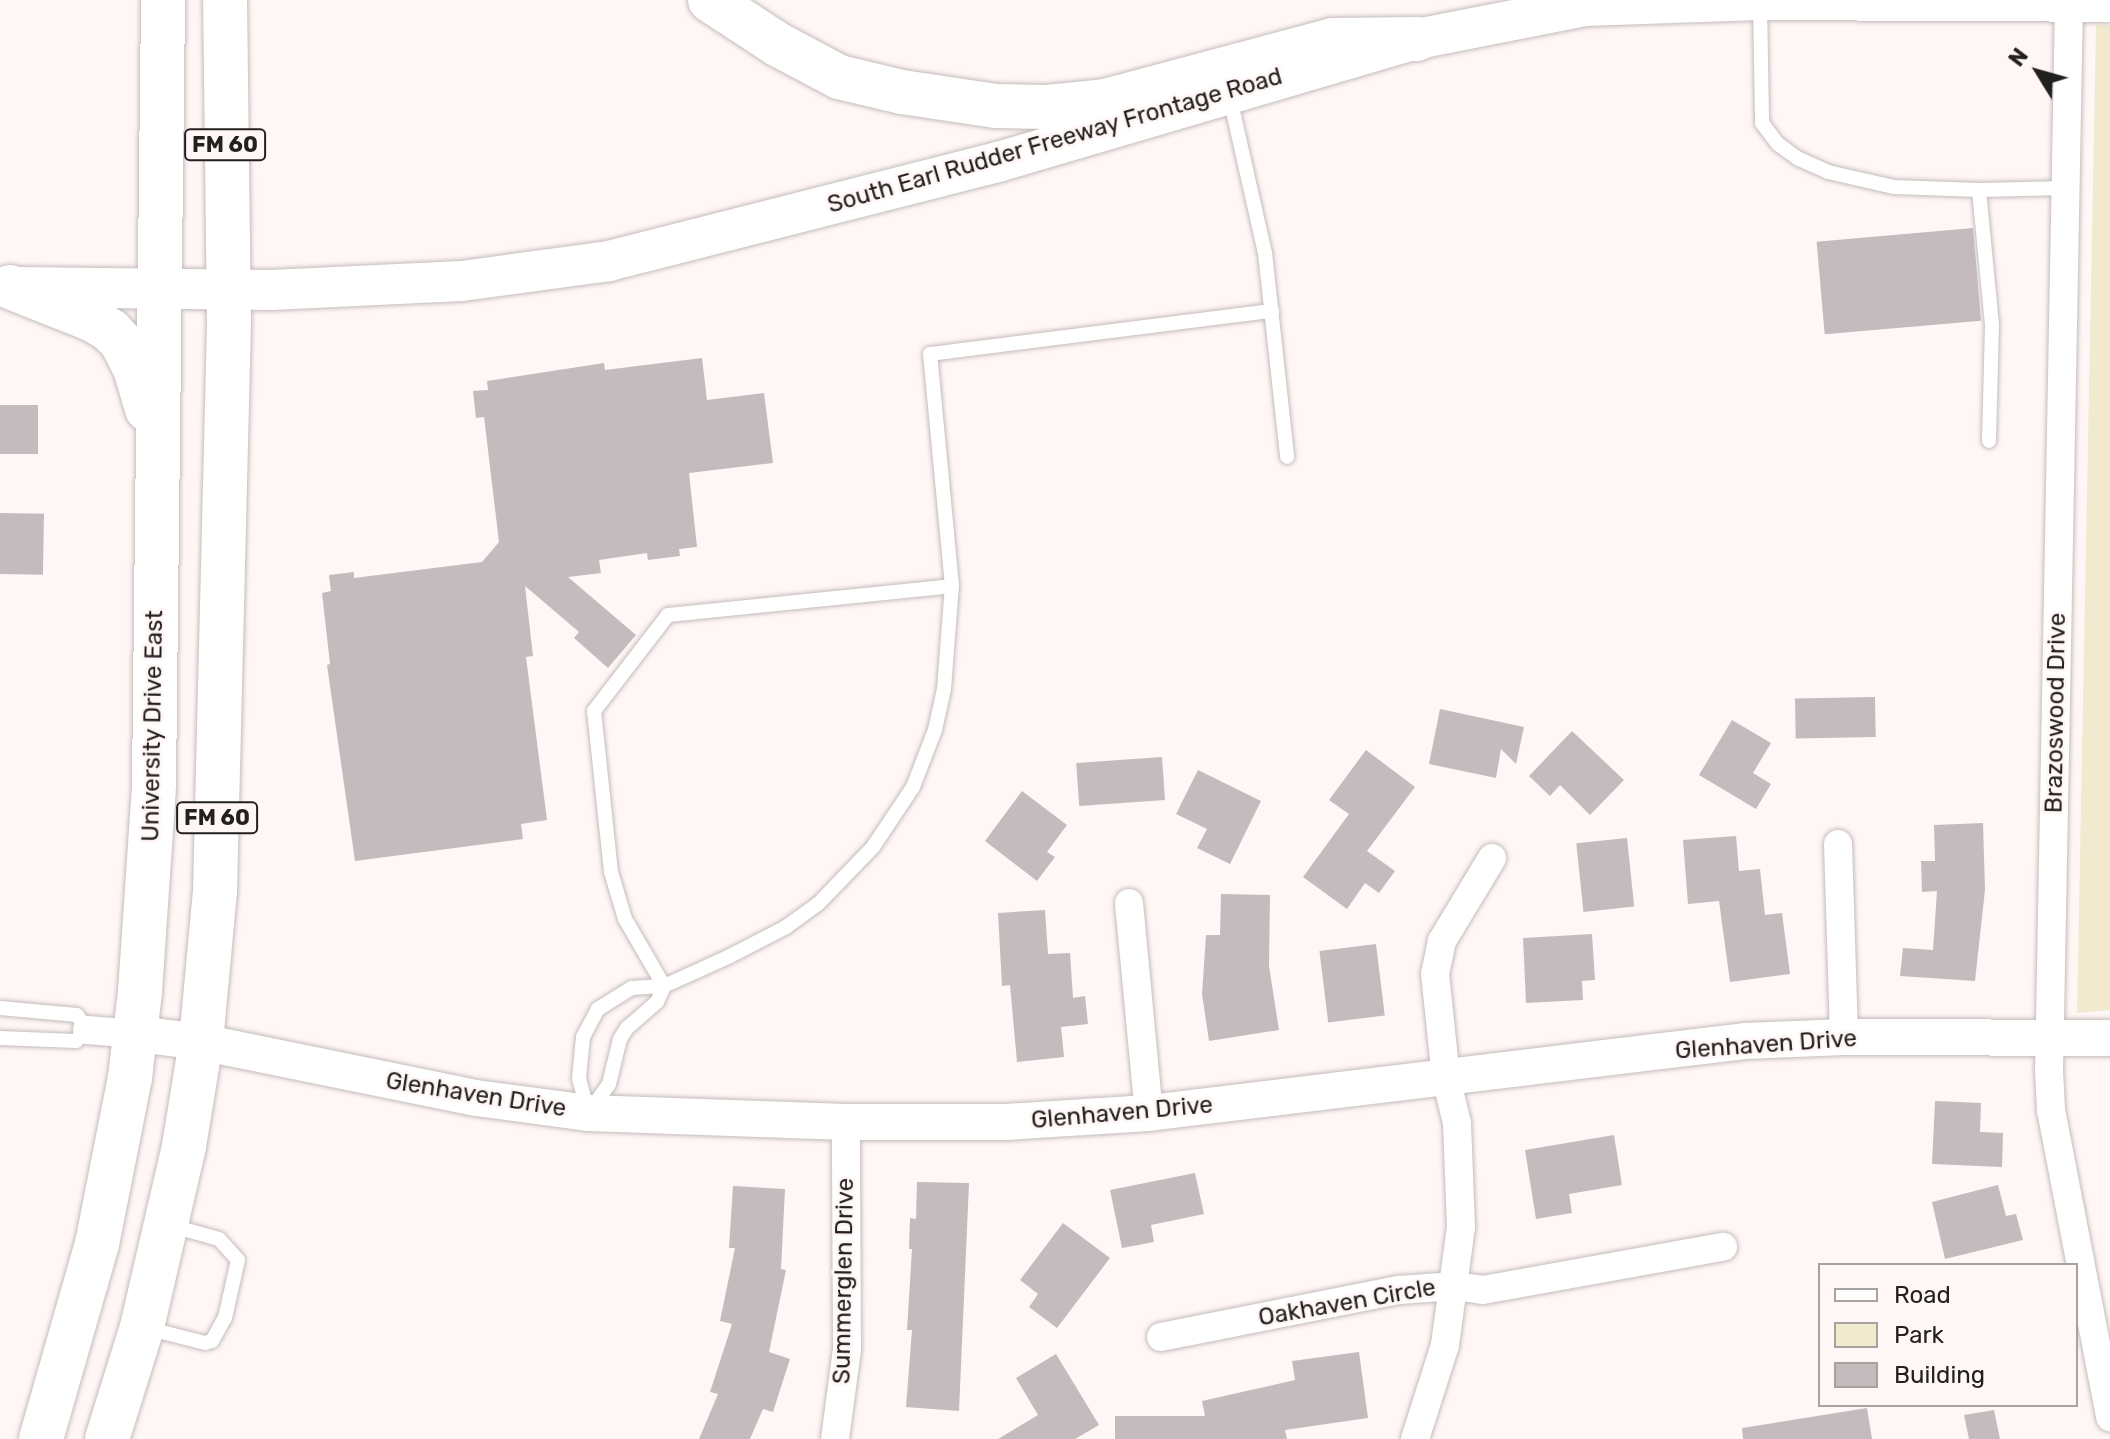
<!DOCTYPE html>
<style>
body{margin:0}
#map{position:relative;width:2110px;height:1439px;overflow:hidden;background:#fff7f5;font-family:Rubik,sans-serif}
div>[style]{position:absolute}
.green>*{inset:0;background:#f1eace}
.building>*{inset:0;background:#c3bbbd;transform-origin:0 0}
.roads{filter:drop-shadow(0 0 2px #c4bcbb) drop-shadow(0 0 2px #c4bcbb)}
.service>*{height:14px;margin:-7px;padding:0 7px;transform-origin:7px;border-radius:7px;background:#fff}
.minor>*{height:28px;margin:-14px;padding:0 14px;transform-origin:14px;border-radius:14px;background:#fff}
.tertiary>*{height:36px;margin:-18px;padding:0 18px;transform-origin:18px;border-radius:18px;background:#fff}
.secondary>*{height:40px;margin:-20px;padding:0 20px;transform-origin:20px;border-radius:20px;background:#fff}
.primary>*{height:44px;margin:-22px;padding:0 22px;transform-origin:22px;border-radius:22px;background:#fff}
.motorway>*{height:44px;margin:-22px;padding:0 22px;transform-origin:22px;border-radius:22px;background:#fff}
span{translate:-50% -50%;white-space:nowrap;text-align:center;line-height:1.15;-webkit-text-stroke:6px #fff7f5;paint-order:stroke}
.shield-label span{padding:2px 6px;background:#fff7f5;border:2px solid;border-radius:6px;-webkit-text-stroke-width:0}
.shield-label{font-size:22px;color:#232020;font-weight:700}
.street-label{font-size:24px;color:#232020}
.legend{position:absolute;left:1818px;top:1263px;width:260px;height:144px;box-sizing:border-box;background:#fff7f5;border:2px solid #a7a1a0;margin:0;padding:10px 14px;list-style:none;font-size:24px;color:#232020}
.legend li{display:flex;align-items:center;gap:16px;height:40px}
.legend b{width:40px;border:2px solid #a7a1a0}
.north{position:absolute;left:1998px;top:32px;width:80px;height:80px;-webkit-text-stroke:6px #fff7f5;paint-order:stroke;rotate:307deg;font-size:22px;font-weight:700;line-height:32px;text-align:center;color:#232020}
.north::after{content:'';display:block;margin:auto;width:28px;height:36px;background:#232020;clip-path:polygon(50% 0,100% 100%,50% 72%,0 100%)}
</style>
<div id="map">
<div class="green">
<i style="clip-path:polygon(2096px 25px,2110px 25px,2110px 1010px,2077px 1013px)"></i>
</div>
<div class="building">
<i style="left:1973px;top:228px;width:93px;height:157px;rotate:85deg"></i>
<i style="clip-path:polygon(702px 358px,707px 400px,764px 393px,773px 463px,689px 473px,697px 547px,679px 549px,680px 556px,648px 560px,647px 553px,599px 560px,601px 573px,568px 577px,636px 635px,608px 668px,574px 638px,579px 632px,525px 586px,533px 656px,526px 657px,547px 820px,521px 824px,523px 839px,355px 861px,327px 665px,330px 664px,322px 593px,331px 591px,329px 575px,354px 572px,354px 578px,482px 562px,499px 542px,484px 417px,476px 418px,473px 391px,488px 390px,487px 381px,604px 363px,605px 370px)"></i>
<i style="left:0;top:405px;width:38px;height:49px"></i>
<i style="left:0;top:513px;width:44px;height:61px;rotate:1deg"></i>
<i style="left:1875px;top:697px;width:40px;height:80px;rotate:89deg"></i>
<i style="clip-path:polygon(1440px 709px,1524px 727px,1516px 764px,1501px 749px,1496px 778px,1429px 764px)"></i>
<i style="clip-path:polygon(1732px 720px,1771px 743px,1753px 773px,1771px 784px,1756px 809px,1699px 775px)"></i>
<i style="clip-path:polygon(1572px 731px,1624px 780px,1590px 815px,1560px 785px,1550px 796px,1529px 776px)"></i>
<i style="clip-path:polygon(1366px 750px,1415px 787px,1367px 851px,1395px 871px,1379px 893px,1365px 883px,1347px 909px,1303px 877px,1349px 814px,1329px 800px)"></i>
<i style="left:1162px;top:757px;width:43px;height:86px;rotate:86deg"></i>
<i style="clip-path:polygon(1198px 770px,1261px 801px,1230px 864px,1197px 848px,1207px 829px,1176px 814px)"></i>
<i style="clip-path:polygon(1022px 791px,1067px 825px,1047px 852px,1055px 857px,1037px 881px,985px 841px)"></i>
<i style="clip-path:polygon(1983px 823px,1985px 890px,1975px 981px,1900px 976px,1903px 948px,1933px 950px,1937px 891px,1922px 892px,1921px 861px,1935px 861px,1934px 825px)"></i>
<i style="clip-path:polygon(1736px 836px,1739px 871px,1760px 869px,1765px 915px,1782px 913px,1790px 974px,1730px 982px,1719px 901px,1688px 904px,1683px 840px)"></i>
<i style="left:1627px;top:838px;width:69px;height:51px;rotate:84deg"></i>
<i style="clip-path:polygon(1221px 894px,1270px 895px,1269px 966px,1279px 1030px,1209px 1041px,1202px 994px,1206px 935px,1220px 935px)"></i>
<i style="clip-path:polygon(1045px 910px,1048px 954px,1070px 953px,1073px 998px,1085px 996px,1088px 1024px,1061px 1027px,1064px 1057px,1017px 1062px,1010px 985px,1002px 986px,998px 913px)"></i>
<i style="clip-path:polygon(1592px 934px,1595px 980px,1582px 981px,1583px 1000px,1526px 1003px,1523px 938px)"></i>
<i style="left:1376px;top:944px;width:72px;height:57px;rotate:83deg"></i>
<i style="clip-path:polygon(1935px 1101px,1981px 1103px,1980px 1132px,2003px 1133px,2002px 1167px,1932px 1164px)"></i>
<i style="clip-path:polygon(1614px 1135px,1622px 1185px,1569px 1194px,1572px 1213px,1536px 1219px,1525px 1150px)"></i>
<i style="clip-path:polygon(1195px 1173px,1204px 1214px,1151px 1225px,1154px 1242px,1122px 1248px,1110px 1190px)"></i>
<i style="clip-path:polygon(917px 1182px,969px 1183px,959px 1411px,906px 1407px,912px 1330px,907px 1330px,912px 1249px,909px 1249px,910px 1218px,916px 1219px)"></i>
<i style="clip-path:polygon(1998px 1185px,2006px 1216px,2016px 1214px,2023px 1240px,1945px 1259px,1932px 1202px)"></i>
<i style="clip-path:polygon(733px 1186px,785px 1189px,781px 1269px,786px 1270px,769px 1352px,790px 1359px,773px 1412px,763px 1409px,750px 1439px,699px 1439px,718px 1394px,710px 1392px,732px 1324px,720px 1321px,735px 1248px,729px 1248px)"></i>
<i style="clip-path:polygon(1063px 1223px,1110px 1258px,1057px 1328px,1029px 1307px,1038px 1294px,1020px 1280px)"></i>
<i style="clip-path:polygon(1359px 1352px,1368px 1418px,1285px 1430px,1287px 1439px,1115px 1439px,1115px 1416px,1205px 1416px,1202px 1401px,1295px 1380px,1292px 1361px)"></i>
<i style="clip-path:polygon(1056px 1354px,1099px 1425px,1075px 1439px,998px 1439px,1038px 1415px,1016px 1378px)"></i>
<i style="clip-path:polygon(1867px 1408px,1872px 1439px,1743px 1439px,1742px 1428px)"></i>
<i style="clip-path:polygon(1994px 1410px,2000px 1439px,1969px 1439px,1964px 1415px)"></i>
</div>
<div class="roads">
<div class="service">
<i style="left:1760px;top:3px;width:120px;rotate:89deg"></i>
<i style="left:1762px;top:123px;width:26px;rotate:53deg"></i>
<i style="left:1778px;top:144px;width:24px;rotate:36deg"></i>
<i style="left:1797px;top:158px;width:34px;rotate:24deg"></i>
<i style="left:1828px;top:172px;width:68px;rotate:12.8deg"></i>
<i style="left:1894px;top:187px;width:85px;rotate:2deg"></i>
<i style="left:1979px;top:190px;width:87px;rotate:-1.3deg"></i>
<i style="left:1230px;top:98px;width:159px;rotate:77.3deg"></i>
<i style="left:1265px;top:253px;width:205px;rotate:83.8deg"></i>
<i style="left:1979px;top:190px;width:136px;rotate:84.5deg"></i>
<i style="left:1992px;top:325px;width:116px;rotate:91.5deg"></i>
<i style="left:664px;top:986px;width:78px;rotate:-120.2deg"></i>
<i style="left:625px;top:919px;width:49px;rotate:-106.6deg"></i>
<i style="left:611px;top:872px;width:162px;rotate:-96deg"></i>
<i style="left:594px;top:711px;width:121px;rotate:-52.4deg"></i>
<i style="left:668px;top:615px;width:285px;rotate:-5.8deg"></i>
<i style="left:0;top:1008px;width:77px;rotate:5.2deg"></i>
<i style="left:77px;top:1015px;width:18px;rotate:56deg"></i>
<i style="left:87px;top:1030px;width:16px;rotate:135deg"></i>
<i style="left:76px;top:1041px;width:76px;rotate:-177.7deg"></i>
<i style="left:591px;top:1109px;width:31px;rotate:-54deg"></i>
<i style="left:609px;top:1084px;width:46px;rotate:-76.3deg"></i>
<i style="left:620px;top:1039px;width:13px;rotate:-58deg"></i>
<i style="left:627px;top:1028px;width:40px;rotate:-41deg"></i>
<i style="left:657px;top:1002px;width:17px;rotate:-66deg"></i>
<i style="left:588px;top:1112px;width:35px;rotate:-105deg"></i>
<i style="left:579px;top:1078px;width:41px;rotate:-84.4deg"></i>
<i style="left:583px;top:1037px;width:32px;rotate:-62deg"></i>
<i style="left:598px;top:1009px;width:40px;rotate:-32deg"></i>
<i style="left:632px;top:988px;width:32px;rotate:-4deg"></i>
<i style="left:664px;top:986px;width:70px;rotate:-24.4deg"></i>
<i style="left:728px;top:957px;width:65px;rotate:-27.3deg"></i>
<i style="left:786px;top:927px;width:39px;rotate:-36deg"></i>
<i style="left:818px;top:904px;width:79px;rotate:-46deg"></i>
<i style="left:873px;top:847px;width:72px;rotate:-56.3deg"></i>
<i style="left:913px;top:787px;width:61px;rotate:-68.9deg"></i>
<i style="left:935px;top:730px;width:42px;rotate:-77.6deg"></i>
<i style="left:944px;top:689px;width:103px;rotate:-85.6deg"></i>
<i style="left:952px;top:586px;width:233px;rotate:-95.4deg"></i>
<i style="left:930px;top:354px;width:345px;rotate:-7.2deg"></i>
<i style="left:146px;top:1328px;width:61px;rotate:14.3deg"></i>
<i style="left:205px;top:1343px;width:7px;rotate:-16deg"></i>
<i style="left:212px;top:1341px;width:26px;rotate:-61deg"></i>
<i style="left:225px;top:1318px;width:59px;rotate:-77.4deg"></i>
<i style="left:238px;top:1260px;width:28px;rotate:-132deg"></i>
<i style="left:219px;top:1239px;width:52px;rotate:-164.4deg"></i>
</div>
<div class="minor">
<i style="left:2069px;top:3px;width:1068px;rotate:91.07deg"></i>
<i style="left:2049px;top:1071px;width:39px;rotate:87deg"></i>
<i style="left:2051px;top:1110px;width:313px;rotate:79.1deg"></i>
<i style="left:1838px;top:844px;width:193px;rotate:88.2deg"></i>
<i style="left:1129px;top:903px;width:211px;rotate:84.6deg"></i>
<i style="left:87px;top:1030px;width:50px;rotate:4.6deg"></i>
<i style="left:1161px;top:1337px;width:243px;rotate:-11.2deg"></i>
<i style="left:1399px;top:1290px;width:56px;rotate:-4.1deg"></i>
<i style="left:1455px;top:1286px;width:28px;rotate:8deg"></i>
<i style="left:1483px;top:1290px;width:244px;rotate:-10.2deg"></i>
<i style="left:835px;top:1439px;width:91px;rotate:-82.4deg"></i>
<i style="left:847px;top:1349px;width:227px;rotate:-90.3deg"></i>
<i style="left:1415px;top:1439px;width:99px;rotate:-72.3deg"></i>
<i style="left:1445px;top:1345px;width:119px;rotate:-82.3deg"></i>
<i style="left:1461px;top:1227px;width:104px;rotate:-92.2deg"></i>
<i style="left:1457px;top:1123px;width:46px;rotate:-103.7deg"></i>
<i style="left:1446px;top:1078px;width:105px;rotate:-96deg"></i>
<i style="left:1435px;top:974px;width:34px;rotate:-78deg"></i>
<i style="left:1442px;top:941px;width:97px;rotate:-58.9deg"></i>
</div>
<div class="tertiary">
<i style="left:137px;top:1034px;width:64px;rotate:7.1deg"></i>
<i style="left:201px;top:1042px;width:281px;rotate:11.5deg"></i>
<i style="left:476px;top:1098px;width:113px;rotate:7.6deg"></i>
<i style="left:588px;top:1113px;width:258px;rotate:2deg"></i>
<i style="left:846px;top:1122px;width:160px"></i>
<i style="left:1006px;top:1122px;width:143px;rotate:-3.6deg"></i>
<i style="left:1149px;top:1113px;width:600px;rotate:-6.89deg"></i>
<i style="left:1745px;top:1041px;width:99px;rotate:-2.3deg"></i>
<i style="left:1844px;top:1037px;width:266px;rotate:0.2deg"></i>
</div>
<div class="secondary">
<i style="left:17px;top:287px;width:254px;rotate:0.7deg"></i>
<i style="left:271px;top:290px;width:191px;rotate:-2.7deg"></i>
<i style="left:462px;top:281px;width:148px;rotate:-7.7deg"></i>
<i style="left:609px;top:261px;width:401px;rotate:-14.3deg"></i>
<i style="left:998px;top:162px;width:437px;rotate:-16.4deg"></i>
<i style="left:1417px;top:39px;width:171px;rotate:-11.1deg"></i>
<i style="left:1585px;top:6px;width:175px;rotate:-2deg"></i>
<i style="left:1760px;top:0;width:350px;rotate:0.3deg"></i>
</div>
<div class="primary">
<i style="left:10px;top:287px;width:89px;rotate:21.7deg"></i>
<i style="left:93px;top:320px;width:21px;rotate:31deg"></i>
<i style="left:111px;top:331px;width:16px;rotate:47deg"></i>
<i style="left:122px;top:343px;width:28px;rotate:63deg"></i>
<i style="left:135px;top:368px;width:43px;rotate:73.7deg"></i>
<i style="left:41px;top:1439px;width:203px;rotate:-74deg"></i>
<i style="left:97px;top:1244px;width:169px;rotate:-78.8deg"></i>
<i style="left:130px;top:1078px;width:87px;rotate:-83.4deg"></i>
<i style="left:140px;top:992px;width:208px;rotate:-86.1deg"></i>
<i style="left:154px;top:784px;width:784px;rotate:-89.34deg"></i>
<i style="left:107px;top:1439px;width:117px;rotate:-72.6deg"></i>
<i style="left:142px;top:1327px;width:186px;rotate:-76.9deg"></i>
<i style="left:184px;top:1146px;width:105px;rotate:-80.7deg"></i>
<i style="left:201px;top:1042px;width:152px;rotate:-84.7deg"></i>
<i style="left:215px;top:891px;width:568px;rotate:-88.59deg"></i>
<i style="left:229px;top:323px;width:323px;rotate:-90.7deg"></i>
</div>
<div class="motorway">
<i style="left:710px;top:0;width:80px;rotate:33.3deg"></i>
<i style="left:777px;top:44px;width:70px;rotate:28deg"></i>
<i style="left:839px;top:77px;width:65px;rotate:13.4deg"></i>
<i style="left:902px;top:92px;width:95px;rotate:8.5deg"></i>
<i style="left:996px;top:106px;width:51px;rotate:1.1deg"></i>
<i style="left:1047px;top:107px;width:58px;rotate:-5.9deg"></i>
<i style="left:1105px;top:101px;width:236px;rotate:-15deg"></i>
<i style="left:1333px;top:40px;width:84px;rotate:-0.7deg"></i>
</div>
</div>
<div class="shield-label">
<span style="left:225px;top:145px">FM 60</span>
<span style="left:217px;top:818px">FM 60</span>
</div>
<div class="street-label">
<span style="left:1055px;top:141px;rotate:-16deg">South Earl Rudder Freeway Frontage Road</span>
<span style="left:2056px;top:713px;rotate:-89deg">Brazoswood Drive</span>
<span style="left:153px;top:726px;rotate:-89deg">University Drive East</span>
<span style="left:1766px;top:1045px;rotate:-4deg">Glenhaven Drive</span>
<span style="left:476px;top:1095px;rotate:9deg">Glenhaven Drive</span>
<span style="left:1122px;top:1113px;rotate:-5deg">Glenhaven Drive</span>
<span style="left:844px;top:1281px;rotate:-89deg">Summerglen Drive</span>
<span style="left:1347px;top:1303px;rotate:-10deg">Oakhaven Circle</span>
</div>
<ul class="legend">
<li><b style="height:10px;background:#fff"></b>Road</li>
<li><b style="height:22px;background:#f1eace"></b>Park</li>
<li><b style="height:22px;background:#c3bbbd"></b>Building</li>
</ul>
<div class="north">N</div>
</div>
